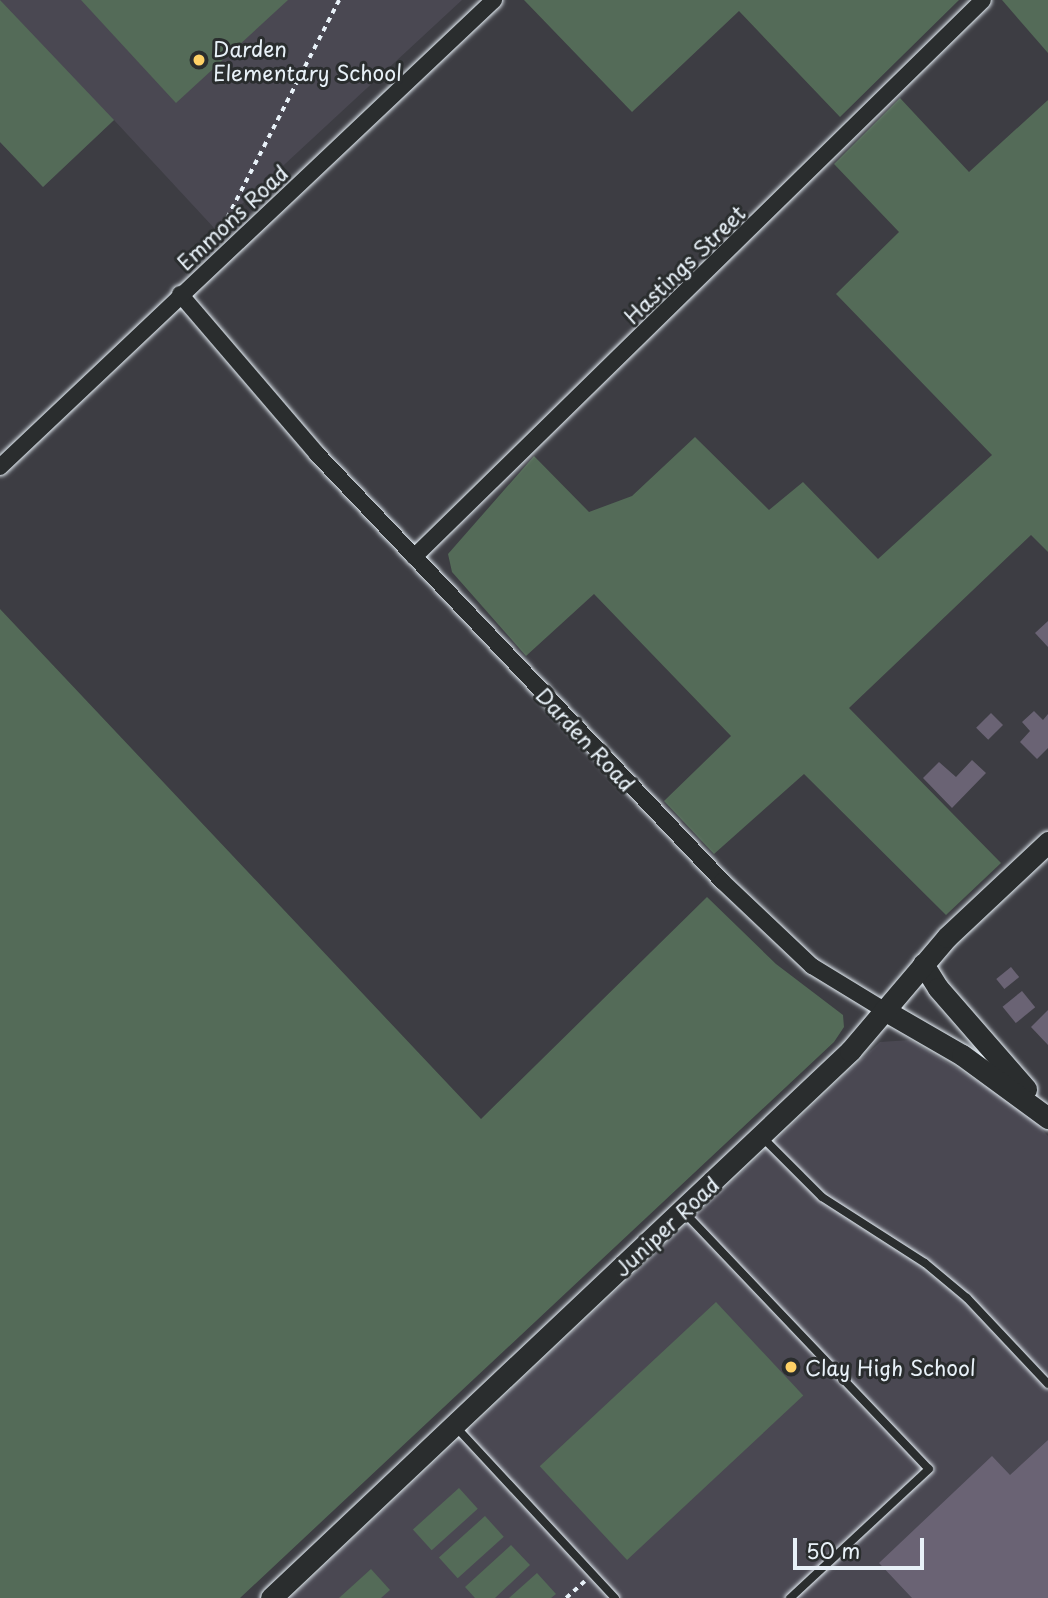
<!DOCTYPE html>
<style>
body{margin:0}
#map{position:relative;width:1048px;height:1598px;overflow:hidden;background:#3d3d43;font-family:"Playpen Sans",sans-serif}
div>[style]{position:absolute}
.built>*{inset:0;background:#4a4852}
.green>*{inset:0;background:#546b58;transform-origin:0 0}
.building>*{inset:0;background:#6a6374;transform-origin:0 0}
.path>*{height:3.5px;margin-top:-1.75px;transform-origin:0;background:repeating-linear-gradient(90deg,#e8f1f8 0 5px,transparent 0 10px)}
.roads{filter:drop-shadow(0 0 2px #e8f1f8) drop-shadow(0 0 2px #e8f1f8)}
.service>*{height:8px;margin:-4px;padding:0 4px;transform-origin:4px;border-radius:4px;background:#2a2d2e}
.minor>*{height:16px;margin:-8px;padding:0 8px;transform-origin:8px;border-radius:8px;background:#2a2d2e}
.tertiary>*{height:21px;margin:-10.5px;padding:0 10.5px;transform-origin:10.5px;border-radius:10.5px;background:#2a2d2e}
.dots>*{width:19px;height:19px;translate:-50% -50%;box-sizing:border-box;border:4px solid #2a2d2e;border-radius:50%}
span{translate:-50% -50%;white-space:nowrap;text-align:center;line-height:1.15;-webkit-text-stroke:6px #2a2d2e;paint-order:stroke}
.poi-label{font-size:21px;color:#e8f1f8}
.left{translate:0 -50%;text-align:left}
.street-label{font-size:21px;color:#e8f1f8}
.scale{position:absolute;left:793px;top:1538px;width:131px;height:32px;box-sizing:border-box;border:4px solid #e8f1f8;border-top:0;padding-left:9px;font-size:21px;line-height:24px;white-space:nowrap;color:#e8f1f8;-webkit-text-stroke:5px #2a2d2e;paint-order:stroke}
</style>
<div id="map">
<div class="built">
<i style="clip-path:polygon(0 0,462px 0,215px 229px,114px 120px,43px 187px,0 142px)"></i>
<i style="clip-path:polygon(910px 1040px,1022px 1108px,1048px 1136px,1048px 1598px,290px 1598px,880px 1042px)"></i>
</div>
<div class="green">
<i style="clip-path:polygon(0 0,114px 120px,43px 187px,0 142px)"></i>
<i style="clip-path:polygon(81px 0,288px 0,176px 103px)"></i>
<i style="clip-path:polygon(524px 0,959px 0,840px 117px,739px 11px,632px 112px)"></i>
<i style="clip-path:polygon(1002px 0,1048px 0,1048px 53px)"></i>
<i style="clip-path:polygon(900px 98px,969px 172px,1048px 100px,1048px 552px,1031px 535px,849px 708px,1001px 863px,946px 915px,804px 774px,714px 854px,664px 801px,731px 736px,594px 594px,526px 656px,452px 572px,448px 554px,534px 456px,589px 512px,632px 496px,695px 437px,769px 510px,803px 482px,878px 559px,992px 455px,836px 294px,899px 232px,834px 164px)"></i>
<i style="clip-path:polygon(0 609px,481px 1119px,707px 897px,776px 964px,843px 1015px,844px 1027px,834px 1042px,240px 1598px,0 1598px)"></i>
<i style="left:716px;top:1302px;width:128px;height:241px;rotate:47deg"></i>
<i style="left:459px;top:1488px;width:28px;height:62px;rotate:48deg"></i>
<i style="left:485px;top:1516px;width:28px;height:62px;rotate:48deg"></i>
<i style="clip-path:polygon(511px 1545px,530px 1565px,495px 1598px,475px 1598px,465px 1587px)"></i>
<i style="clip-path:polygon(371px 1569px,390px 1590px,381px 1598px,339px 1598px)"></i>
<i style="clip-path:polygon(537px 1573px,556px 1594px,551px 1598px,509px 1598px)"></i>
</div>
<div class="building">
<i style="clip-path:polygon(1048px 621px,1048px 647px,1035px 633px)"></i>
<i style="clip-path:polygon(1034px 711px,1043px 720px,1048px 714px,1048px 748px,1037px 759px,1020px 742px,1030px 731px,1022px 722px)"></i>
<i style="left:991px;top:713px;width:17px;height:21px;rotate:45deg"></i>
<i style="clip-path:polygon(972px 760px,986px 773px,952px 808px,923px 778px,939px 762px,956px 777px)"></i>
<i style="left:1011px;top:967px;width:13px;height:19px;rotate:51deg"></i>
<i style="left:1022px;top:991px;width:21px;height:25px;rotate:51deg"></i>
<i style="clip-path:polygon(1048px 1010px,1048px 1045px,1031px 1027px)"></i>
<i style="clip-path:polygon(1048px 1440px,1048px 1598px,912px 1598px,879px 1563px,992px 1456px,1010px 1475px)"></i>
</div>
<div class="path">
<i style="left:227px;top:218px;width:245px;rotate:-62.8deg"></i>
<i style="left:566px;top:1598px;width:25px;rotate:-42deg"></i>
</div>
<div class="roads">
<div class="service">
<i style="left:761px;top:1136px;width:86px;rotate:45deg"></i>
<i style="left:822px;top:1197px;width:122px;rotate:32.7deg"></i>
<i style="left:925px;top:1263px;width:55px;rotate:39.8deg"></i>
<i style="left:967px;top:1298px;width:118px;rotate:46.7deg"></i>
<i style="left:683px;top:1211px;width:356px;rotate:46.4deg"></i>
<i style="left:929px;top:1469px;width:190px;rotate:137.1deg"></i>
<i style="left:455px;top:1426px;width:235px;rotate:47.1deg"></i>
</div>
<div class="minor">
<i style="left:180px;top:294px;width:211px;rotate:49.4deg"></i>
<i style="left:317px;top:454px;width:589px;rotate:46.51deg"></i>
<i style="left:722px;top:881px;width:124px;rotate:43.4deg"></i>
<i style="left:812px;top:966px;width:84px;rotate:31.4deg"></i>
<i style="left:0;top:467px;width:680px;rotate:-43.39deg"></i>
<i style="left:414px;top:557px;width:796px;rotate:-44.39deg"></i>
</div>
<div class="tertiary">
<i style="left:923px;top:964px;width:28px;rotate:58deg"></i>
<i style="left:938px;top:988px;width:134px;rotate:48.9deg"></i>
<i style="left:884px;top:1010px;width:90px;rotate:30deg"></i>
<i style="left:962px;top:1055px;width:107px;rotate:36.2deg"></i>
<i style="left:271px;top:1598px;width:797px;rotate:-43.37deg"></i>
<i style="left:850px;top:1051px;width:150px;rotate:-49.6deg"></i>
<i style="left:947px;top:937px;width:139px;rotate:-43.2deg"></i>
</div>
</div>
<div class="dots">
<i style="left:199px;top:60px;background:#ffd166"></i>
<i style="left:791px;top:1367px;background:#ffd166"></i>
</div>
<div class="poi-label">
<span class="left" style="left:213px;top:60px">Darden<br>Elementary School</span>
<span class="left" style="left:805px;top:1367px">Clay High School</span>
</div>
<div class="street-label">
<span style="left:232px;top:217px;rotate:-43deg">Emmons Road</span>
<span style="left:684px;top:264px;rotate:-44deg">Hastings Street</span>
<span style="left:586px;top:739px;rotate:47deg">Darden Road</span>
<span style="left:666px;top:1226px;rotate:-43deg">Juniper Road</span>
</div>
<div class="scale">50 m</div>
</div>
